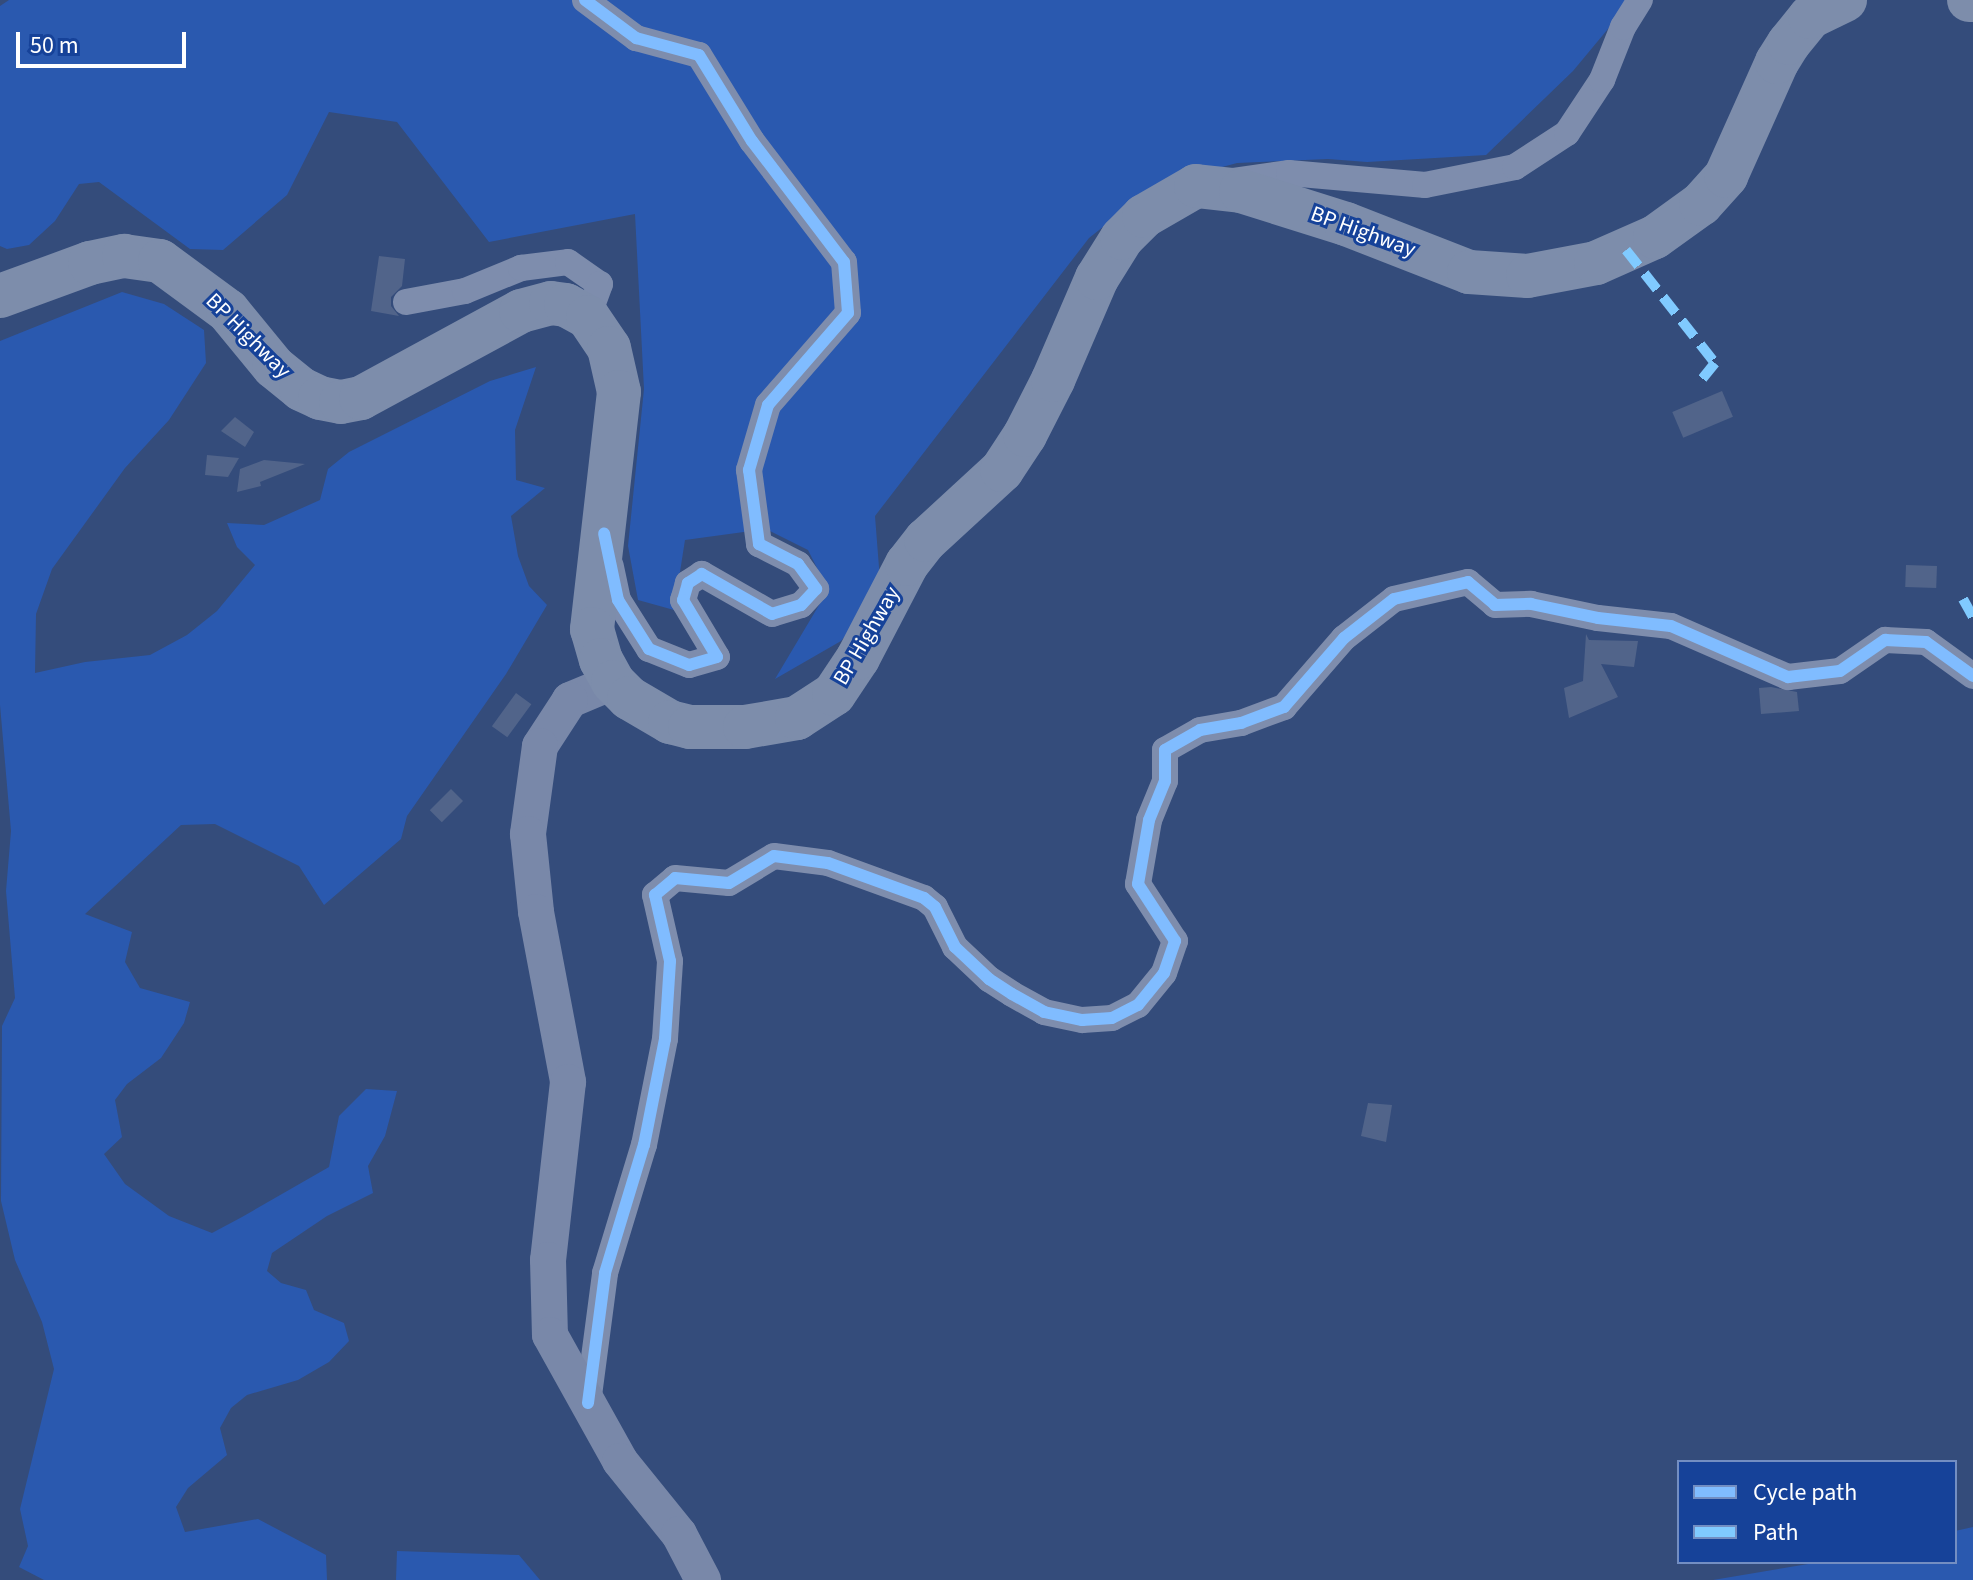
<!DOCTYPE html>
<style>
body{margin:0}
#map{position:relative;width:1973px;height:1580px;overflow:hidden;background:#344c7b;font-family:"Source Sans 3",sans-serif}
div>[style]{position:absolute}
.green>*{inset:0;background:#2a59af}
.building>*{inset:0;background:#51648a;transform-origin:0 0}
.street>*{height:26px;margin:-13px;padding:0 13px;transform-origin:13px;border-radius:13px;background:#7e8dad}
.secondary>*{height:36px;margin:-18px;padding:0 18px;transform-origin:18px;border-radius:18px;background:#7988a9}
.highway>*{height:44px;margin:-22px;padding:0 22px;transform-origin:22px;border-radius:22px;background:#7d8dab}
.quiet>*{height:10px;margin-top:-5px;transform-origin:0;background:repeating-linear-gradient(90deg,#80caff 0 20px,transparent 0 30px)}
.cycleway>*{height:12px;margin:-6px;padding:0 6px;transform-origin:6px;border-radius:6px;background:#80bcff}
span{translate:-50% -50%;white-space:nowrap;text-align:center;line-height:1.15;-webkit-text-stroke:6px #164299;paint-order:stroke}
.street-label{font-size:22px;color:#fff}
.legend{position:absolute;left:1677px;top:1460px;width:280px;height:104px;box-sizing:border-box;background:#164299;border:2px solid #738ec2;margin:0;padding:10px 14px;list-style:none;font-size:24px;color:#fff}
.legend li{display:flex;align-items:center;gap:16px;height:40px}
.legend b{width:40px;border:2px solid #738ec2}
.scale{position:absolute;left:16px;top:32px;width:170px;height:36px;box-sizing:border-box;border:4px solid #fff;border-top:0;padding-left:10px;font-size:24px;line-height:28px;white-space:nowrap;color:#fff;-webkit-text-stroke:6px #164299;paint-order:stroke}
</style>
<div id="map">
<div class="green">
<i style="clip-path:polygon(9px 0,1632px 0,1573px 71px,1486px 155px,1367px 162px,1328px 159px,1237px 163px,1156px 185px,1089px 238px,875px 516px,881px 593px,841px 641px,775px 679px,828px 590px,808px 550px,766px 529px,685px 540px,674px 610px,638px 600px,628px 546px,644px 389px,635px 214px,489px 242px,397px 122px,329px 112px,287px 195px,223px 250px,190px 249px,99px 182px,79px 184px,55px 221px,29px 245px,7px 249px,0 246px,0 6px)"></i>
<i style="clip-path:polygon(122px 292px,164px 304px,204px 330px,206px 363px,169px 420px,125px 468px,52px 569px,36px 614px,35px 673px,85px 662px,150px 655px,187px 635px,217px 611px,255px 565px,237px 547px,227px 523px,264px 525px,320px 500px,328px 469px,349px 452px,490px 381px,536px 367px,515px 430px,516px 480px,545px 488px,511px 516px,518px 556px,529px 586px,547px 605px,506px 674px,407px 816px,401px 839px,324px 905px,299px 866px,215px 824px,181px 825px,85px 914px,132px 932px,125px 962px,140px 988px,190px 1002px,184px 1023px,161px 1058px,127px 1084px,115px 1100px,122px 1137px,104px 1154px,125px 1184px,169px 1216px,212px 1233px,242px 1217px,329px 1167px,339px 1116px,366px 1089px,397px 1091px,385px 1136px,368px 1166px,373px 1193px,327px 1216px,272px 1253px,267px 1271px,281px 1283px,306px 1290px,314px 1310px,344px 1323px,349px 1341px,329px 1362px,298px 1380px,247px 1395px,231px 1408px,220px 1428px,227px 1455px,188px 1488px,176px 1507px,185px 1532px,258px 1519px,326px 1555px,327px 1580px,44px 1580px,19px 1567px,28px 1546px,20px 1509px,54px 1369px,42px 1322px,15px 1260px,1px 1201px,2px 1026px,15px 998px,6px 891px,11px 831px,0 705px,0 341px)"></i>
<i style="clip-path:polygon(1973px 1527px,1973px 1580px,1713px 1580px,1820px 1562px,1955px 1562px,1955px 1531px)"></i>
<i style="clip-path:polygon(397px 1551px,519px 1555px,540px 1580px,396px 1580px)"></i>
</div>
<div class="building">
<i style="clip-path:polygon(379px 256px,405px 259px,402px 286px,391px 297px,391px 306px,399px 316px,371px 311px)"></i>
<i style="left:1722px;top:391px;width:28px;height:54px;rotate:67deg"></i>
<i style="clip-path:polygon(235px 417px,254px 432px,245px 447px,221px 431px)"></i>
<i style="clip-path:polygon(207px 455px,239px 458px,228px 477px,205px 475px)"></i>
<i style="clip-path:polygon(264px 460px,305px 464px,260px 482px,261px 486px,237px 492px,240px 469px)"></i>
<i style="left:1906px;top:565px;width:31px;height:22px;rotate:2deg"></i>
<i style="clip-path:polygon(1586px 634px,1589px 640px,1638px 641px,1634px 667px,1601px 664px,1618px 697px,1569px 718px,1564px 688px,1583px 681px)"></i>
<i style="clip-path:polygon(1771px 687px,1797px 692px,1799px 711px,1761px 714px,1759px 688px)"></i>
<i style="left:516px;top:693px;width:19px;height:41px;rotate:36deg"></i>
<i style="left:451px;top:789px;width:17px;height:30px;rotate:45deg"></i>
<i style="clip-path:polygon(1368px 1103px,1392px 1105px,1386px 1142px,1361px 1136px)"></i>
</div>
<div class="street">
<i style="left:585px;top:0;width:64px;rotate:36.7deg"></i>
<i style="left:636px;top:38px;width:65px;rotate:15.1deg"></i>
<i style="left:699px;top:55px;width:101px;rotate:58.4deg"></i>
<i style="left:752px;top:141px;width:152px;rotate:52.8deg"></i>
<i style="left:844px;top:262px;width:51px;rotate:85.5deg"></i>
<i style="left:848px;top:313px;width:122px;rotate:131deg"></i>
<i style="left:768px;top:405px;width:68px;rotate:106.3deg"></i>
<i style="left:749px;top:470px;width:75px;rotate:82.3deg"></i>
<i style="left:759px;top:544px;width:44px;rotate:27.1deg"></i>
<i style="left:798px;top:564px;width:31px;rotate:54deg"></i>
<i style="left:816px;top:589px;width:22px;rotate:133deg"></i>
<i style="left:801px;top:605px;width:30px;rotate:163deg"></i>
<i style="left:772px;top:614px;width:81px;rotate:-150.3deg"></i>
<i style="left:702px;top:574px;width:17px;rotate:147deg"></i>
<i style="left:688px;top:583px;width:18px;rotate:106deg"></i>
<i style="left:683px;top:600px;width:66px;rotate:59.2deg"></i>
<i style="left:717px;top:657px;width:29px;rotate:164deg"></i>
<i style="left:689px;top:665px;width:43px;rotate:-158.2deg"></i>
<i style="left:649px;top:649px;width:58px;rotate:-122.3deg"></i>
<i style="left:618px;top:600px;width:35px;rotate:-102deg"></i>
<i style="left:1232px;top:181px;width:58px;rotate:-8deg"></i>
<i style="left:1289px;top:173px;width:137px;rotate:5deg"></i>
<i style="left:1425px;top:185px;width:92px;rotate:-11.3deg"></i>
<i style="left:1515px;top:167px;width:62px;rotate:-33.2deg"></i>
<i style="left:1567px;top:133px;width:64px;rotate:-56.6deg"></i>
<i style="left:1602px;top:80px;width:57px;rotate:-68.4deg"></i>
<i style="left:1623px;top:27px;width:32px;rotate:-58deg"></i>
<i style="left:406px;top:302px;width:60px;rotate:-10.6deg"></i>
<i style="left:465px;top:291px;width:61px;rotate:-22.3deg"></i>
<i style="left:521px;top:268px;width:47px;rotate:-7.3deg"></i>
<i style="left:568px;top:262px;width:39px;rotate:35deg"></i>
<i style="left:600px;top:284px;width:35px;rotate:110deg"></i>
<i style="left:588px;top:1403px;width:131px;rotate:-82.5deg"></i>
<i style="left:605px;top:1273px;width:134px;rotate:-73.1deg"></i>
<i style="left:644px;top:1145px;width:108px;rotate:-78.8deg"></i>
<i style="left:665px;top:1039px;width:78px;rotate:-86.3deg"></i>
<i style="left:670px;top:961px;width:68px;rotate:-102.8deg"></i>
<i style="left:655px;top:895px;width:26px;rotate:-40deg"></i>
<i style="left:675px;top:878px;width:54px;rotate:5.3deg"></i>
<i style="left:729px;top:883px;width:52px;rotate:-31deg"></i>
<i style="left:774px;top:856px;width:54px;rotate:7.4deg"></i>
<i style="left:828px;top:863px;width:102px;rotate:20deg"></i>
<i style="left:924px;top:898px;width:14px;rotate:39deg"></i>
<i style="left:935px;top:907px;width:45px;rotate:63.4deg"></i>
<i style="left:955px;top:947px;width:47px;rotate:43.3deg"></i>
<i style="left:989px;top:979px;width:27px;rotate:33deg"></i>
<i style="left:1012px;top:994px;width:37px;rotate:29deg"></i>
<i style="left:1044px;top:1012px;width:39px;rotate:12deg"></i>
<i style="left:1082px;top:1020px;width:30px;rotate:-4deg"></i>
<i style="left:1112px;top:1018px;width:29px;rotate:-27deg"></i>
<i style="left:1138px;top:1005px;width:41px;rotate:-50.9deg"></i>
<i style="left:1164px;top:973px;width:34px;rotate:-71deg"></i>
<i style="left:1175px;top:941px;width:68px;rotate:-123deg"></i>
<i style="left:1138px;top:884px;width:65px;rotate:-80.2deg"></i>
<i style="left:1149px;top:820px;width:42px;rotate:-67.7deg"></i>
<i style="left:1165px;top:781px;width:31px;rotate:-90deg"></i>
<i style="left:1165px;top:750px;width:40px;rotate:-29.7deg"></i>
<i style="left:1200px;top:730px;width:42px;rotate:-9.7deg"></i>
<i style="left:1241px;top:723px;width:46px;rotate:-20.4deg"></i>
<i style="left:1284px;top:707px;width:91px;rotate:-49deg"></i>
<i style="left:1344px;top:638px;width:63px;rotate:-38deg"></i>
<i style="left:1394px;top:599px;width:76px;rotate:-12.9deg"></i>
<i style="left:1468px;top:582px;width:35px;rotate:40deg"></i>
<i style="left:1495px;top:605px;width:36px;rotate:-2deg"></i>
<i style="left:1531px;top:604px;width:68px;rotate:11.8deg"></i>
<i style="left:1598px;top:618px;width:73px;rotate:6.3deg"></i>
<i style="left:1671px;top:626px;width:128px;rotate:23.6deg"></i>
<i style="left:1788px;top:677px;width:52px;rotate:-6.6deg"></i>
<i style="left:1840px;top:671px;width:55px;rotate:-34.6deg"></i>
<i style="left:1885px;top:640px;width:41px;rotate:2.8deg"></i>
<i style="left:1926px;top:642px;width:58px;rotate:35.9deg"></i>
</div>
<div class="secondary">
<i style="left:613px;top:682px;width:47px;rotate:157.3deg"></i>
<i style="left:570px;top:700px;width:55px;rotate:123.1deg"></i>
<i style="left:540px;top:746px;width:89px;rotate:97.8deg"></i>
<i style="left:528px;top:834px;width:78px;rotate:84.1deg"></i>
<i style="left:536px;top:912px;width:173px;rotate:79.3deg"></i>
<i style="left:568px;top:1082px;width:179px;rotate:96.4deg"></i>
<i style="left:548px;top:1260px;width:75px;rotate:88.5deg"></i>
<i style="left:550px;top:1335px;width:144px;rotate:60.9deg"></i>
<i style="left:620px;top:1461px;width:94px;rotate:51.1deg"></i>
<i style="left:679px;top:1534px;width:52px;rotate:62.4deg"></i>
</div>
<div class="highway">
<i style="left:1969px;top:0;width:4px"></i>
<i style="left:0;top:296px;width:96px;rotate:-20.1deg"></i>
<i style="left:90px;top:263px;width:35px;rotate:-12deg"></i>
<i style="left:124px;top:256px;width:36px;rotate:8deg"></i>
<i style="left:160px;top:261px;width:84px;rotate:36.3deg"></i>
<i style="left:228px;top:311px;width:72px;rotate:50.6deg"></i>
<i style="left:274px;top:367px;width:35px;rotate:39deg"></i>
<i style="left:301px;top:389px;width:21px;rotate:25deg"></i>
<i style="left:320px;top:398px;width:21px;rotate:11deg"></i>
<i style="left:341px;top:402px;width:20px;rotate:-11deg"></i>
<i style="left:361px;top:398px;width:182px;rotate:-28.5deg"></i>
<i style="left:521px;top:311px;width:31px;rotate:-15deg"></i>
<i style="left:551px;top:303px;width:15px;rotate:8deg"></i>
<i style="left:566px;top:305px;width:25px;rotate:29deg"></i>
<i style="left:588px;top:317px;width:37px;rotate:56deg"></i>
<i style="left:609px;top:348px;width:45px;rotate:77.2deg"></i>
<i style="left:619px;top:392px;width:239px;rotate:96.5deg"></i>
<i style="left:592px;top:629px;width:32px;rotate:74deg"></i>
<i style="left:601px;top:660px;width:25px;rotate:61deg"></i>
<i style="left:613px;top:682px;width:23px;rotate:45deg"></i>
<i style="left:629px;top:698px;width:48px;rotate:30.3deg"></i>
<i style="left:670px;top:722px;width:21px;rotate:14deg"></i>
<i style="left:690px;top:727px;width:55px"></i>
<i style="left:745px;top:727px;width:53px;rotate:-9.8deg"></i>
<i style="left:797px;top:718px;width:44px;rotate:-33deg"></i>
<i style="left:834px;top:694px;width:43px;rotate:-56.3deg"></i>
<i style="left:858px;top:658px;width:106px;rotate:-62.5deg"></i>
<i style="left:907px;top:564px;width:31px;rotate:-52deg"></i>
<i style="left:926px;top:540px;width:103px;rotate:-42.6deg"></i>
<i style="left:1002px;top:470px;width:42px;rotate:-56.7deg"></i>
<i style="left:1025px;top:435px;width:62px;rotate:-63deg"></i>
<i style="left:1053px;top:380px;width:111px;rotate:-66.7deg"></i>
<i style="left:1097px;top:278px;width:47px;rotate:-58deg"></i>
<i style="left:1122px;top:238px;width:31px;rotate:-45deg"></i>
<i style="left:1144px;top:216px;width:60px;rotate:-30deg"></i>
<i style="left:1196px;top:186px;width:45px;rotate:6.3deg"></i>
<i style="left:1241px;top:191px;width:110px;rotate:17.4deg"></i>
<i style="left:1346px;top:224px;width:132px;rotate:21.3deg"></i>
<i style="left:1469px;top:272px;width:59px;rotate:3.9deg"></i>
<i style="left:1528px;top:276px;width:69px;rotate:-10.8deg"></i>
<i style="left:1596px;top:263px;width:64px;rotate:-23.8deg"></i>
<i style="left:1655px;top:237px;width:57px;rotate:-35.7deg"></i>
<i style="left:1701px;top:204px;width:38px;rotate:-48deg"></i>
<i style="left:1726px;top:176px;width:125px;rotate:-65.9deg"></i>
<i style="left:1777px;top:62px;width:22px;rotate:-58deg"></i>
<i style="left:1789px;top:43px;width:33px;rotate:-51deg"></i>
<i style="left:1810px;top:17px;width:39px;rotate:-26deg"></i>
</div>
<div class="quiet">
<i style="left:1626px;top:250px;width:144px;rotate:51.8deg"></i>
<i style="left:1715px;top:363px;width:22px;rotate:129deg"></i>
<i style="left:1963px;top:599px;width:21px;rotate:61deg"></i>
</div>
<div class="cycleway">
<i style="left:585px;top:0;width:64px;rotate:36.7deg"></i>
<i style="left:636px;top:38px;width:65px;rotate:15.1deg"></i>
<i style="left:699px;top:55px;width:101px;rotate:58.4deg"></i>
<i style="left:752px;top:141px;width:152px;rotate:52.8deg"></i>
<i style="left:844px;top:262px;width:51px;rotate:85.5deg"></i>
<i style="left:848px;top:313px;width:122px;rotate:131deg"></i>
<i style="left:768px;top:405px;width:68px;rotate:106.3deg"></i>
<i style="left:749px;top:470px;width:75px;rotate:82.3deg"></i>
<i style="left:759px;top:544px;width:44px;rotate:27.1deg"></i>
<i style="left:798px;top:564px;width:31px;rotate:54deg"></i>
<i style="left:816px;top:589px;width:22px;rotate:133deg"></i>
<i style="left:801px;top:605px;width:30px;rotate:163deg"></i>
<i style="left:772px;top:614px;width:81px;rotate:-150.3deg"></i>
<i style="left:702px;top:574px;width:17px;rotate:147deg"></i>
<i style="left:688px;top:583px;width:18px;rotate:106deg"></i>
<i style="left:683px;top:600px;width:66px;rotate:59.2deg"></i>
<i style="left:717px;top:657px;width:29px;rotate:164deg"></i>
<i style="left:689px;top:665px;width:43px;rotate:-158.2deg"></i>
<i style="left:649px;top:649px;width:58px;rotate:-122.3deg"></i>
<i style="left:618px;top:600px;width:68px;rotate:-101.8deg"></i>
<i style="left:588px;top:1403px;width:131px;rotate:-82.5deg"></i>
<i style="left:605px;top:1273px;width:134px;rotate:-73.1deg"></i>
<i style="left:644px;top:1145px;width:108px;rotate:-78.8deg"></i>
<i style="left:665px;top:1039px;width:78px;rotate:-86.3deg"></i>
<i style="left:670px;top:961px;width:68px;rotate:-102.8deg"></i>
<i style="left:655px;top:895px;width:26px;rotate:-40deg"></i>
<i style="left:675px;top:878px;width:54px;rotate:5.3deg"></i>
<i style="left:729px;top:883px;width:52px;rotate:-31deg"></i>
<i style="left:774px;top:856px;width:54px;rotate:7.4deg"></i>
<i style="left:828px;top:863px;width:102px;rotate:20deg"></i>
<i style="left:924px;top:898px;width:14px;rotate:39deg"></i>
<i style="left:935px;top:907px;width:45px;rotate:63.4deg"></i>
<i style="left:955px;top:947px;width:47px;rotate:43.3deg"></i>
<i style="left:989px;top:979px;width:27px;rotate:33deg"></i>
<i style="left:1012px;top:994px;width:37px;rotate:29deg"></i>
<i style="left:1044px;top:1012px;width:39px;rotate:12deg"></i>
<i style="left:1082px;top:1020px;width:30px;rotate:-4deg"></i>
<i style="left:1112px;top:1018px;width:29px;rotate:-27deg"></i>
<i style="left:1138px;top:1005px;width:41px;rotate:-50.9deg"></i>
<i style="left:1164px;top:973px;width:34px;rotate:-71deg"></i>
<i style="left:1175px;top:941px;width:68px;rotate:-123deg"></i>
<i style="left:1138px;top:884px;width:65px;rotate:-80.2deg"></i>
<i style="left:1149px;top:820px;width:42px;rotate:-67.7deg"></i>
<i style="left:1165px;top:781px;width:31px;rotate:-90deg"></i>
<i style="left:1165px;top:750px;width:40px;rotate:-29.7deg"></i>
<i style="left:1200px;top:730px;width:42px;rotate:-9.7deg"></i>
<i style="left:1241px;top:723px;width:46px;rotate:-20.4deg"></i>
<i style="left:1284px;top:707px;width:91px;rotate:-49deg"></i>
<i style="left:1344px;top:638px;width:63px;rotate:-38deg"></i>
<i style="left:1394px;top:599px;width:76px;rotate:-12.9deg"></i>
<i style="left:1468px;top:582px;width:35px;rotate:40deg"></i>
<i style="left:1495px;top:605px;width:36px;rotate:-2deg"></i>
<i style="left:1531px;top:604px;width:68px;rotate:11.8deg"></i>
<i style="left:1598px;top:618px;width:73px;rotate:6.3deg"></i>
<i style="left:1671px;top:626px;width:128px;rotate:23.6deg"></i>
<i style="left:1788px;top:677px;width:52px;rotate:-6.6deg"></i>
<i style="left:1840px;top:671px;width:55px;rotate:-34.6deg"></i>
<i style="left:1885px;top:640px;width:41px;rotate:2.8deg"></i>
<i style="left:1926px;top:642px;width:58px;rotate:35.9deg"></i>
</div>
<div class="street-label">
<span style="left:1363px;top:232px;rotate:20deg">BP Highway</span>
<span style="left:248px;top:336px;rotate:45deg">BP Highway</span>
<span style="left:867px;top:636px;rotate:-60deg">BP Highway</span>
</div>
<ul class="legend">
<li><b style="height:10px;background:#80bcff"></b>Cycle path</li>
<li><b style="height:10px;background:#80caff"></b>Path</li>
</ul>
<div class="scale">50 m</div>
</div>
